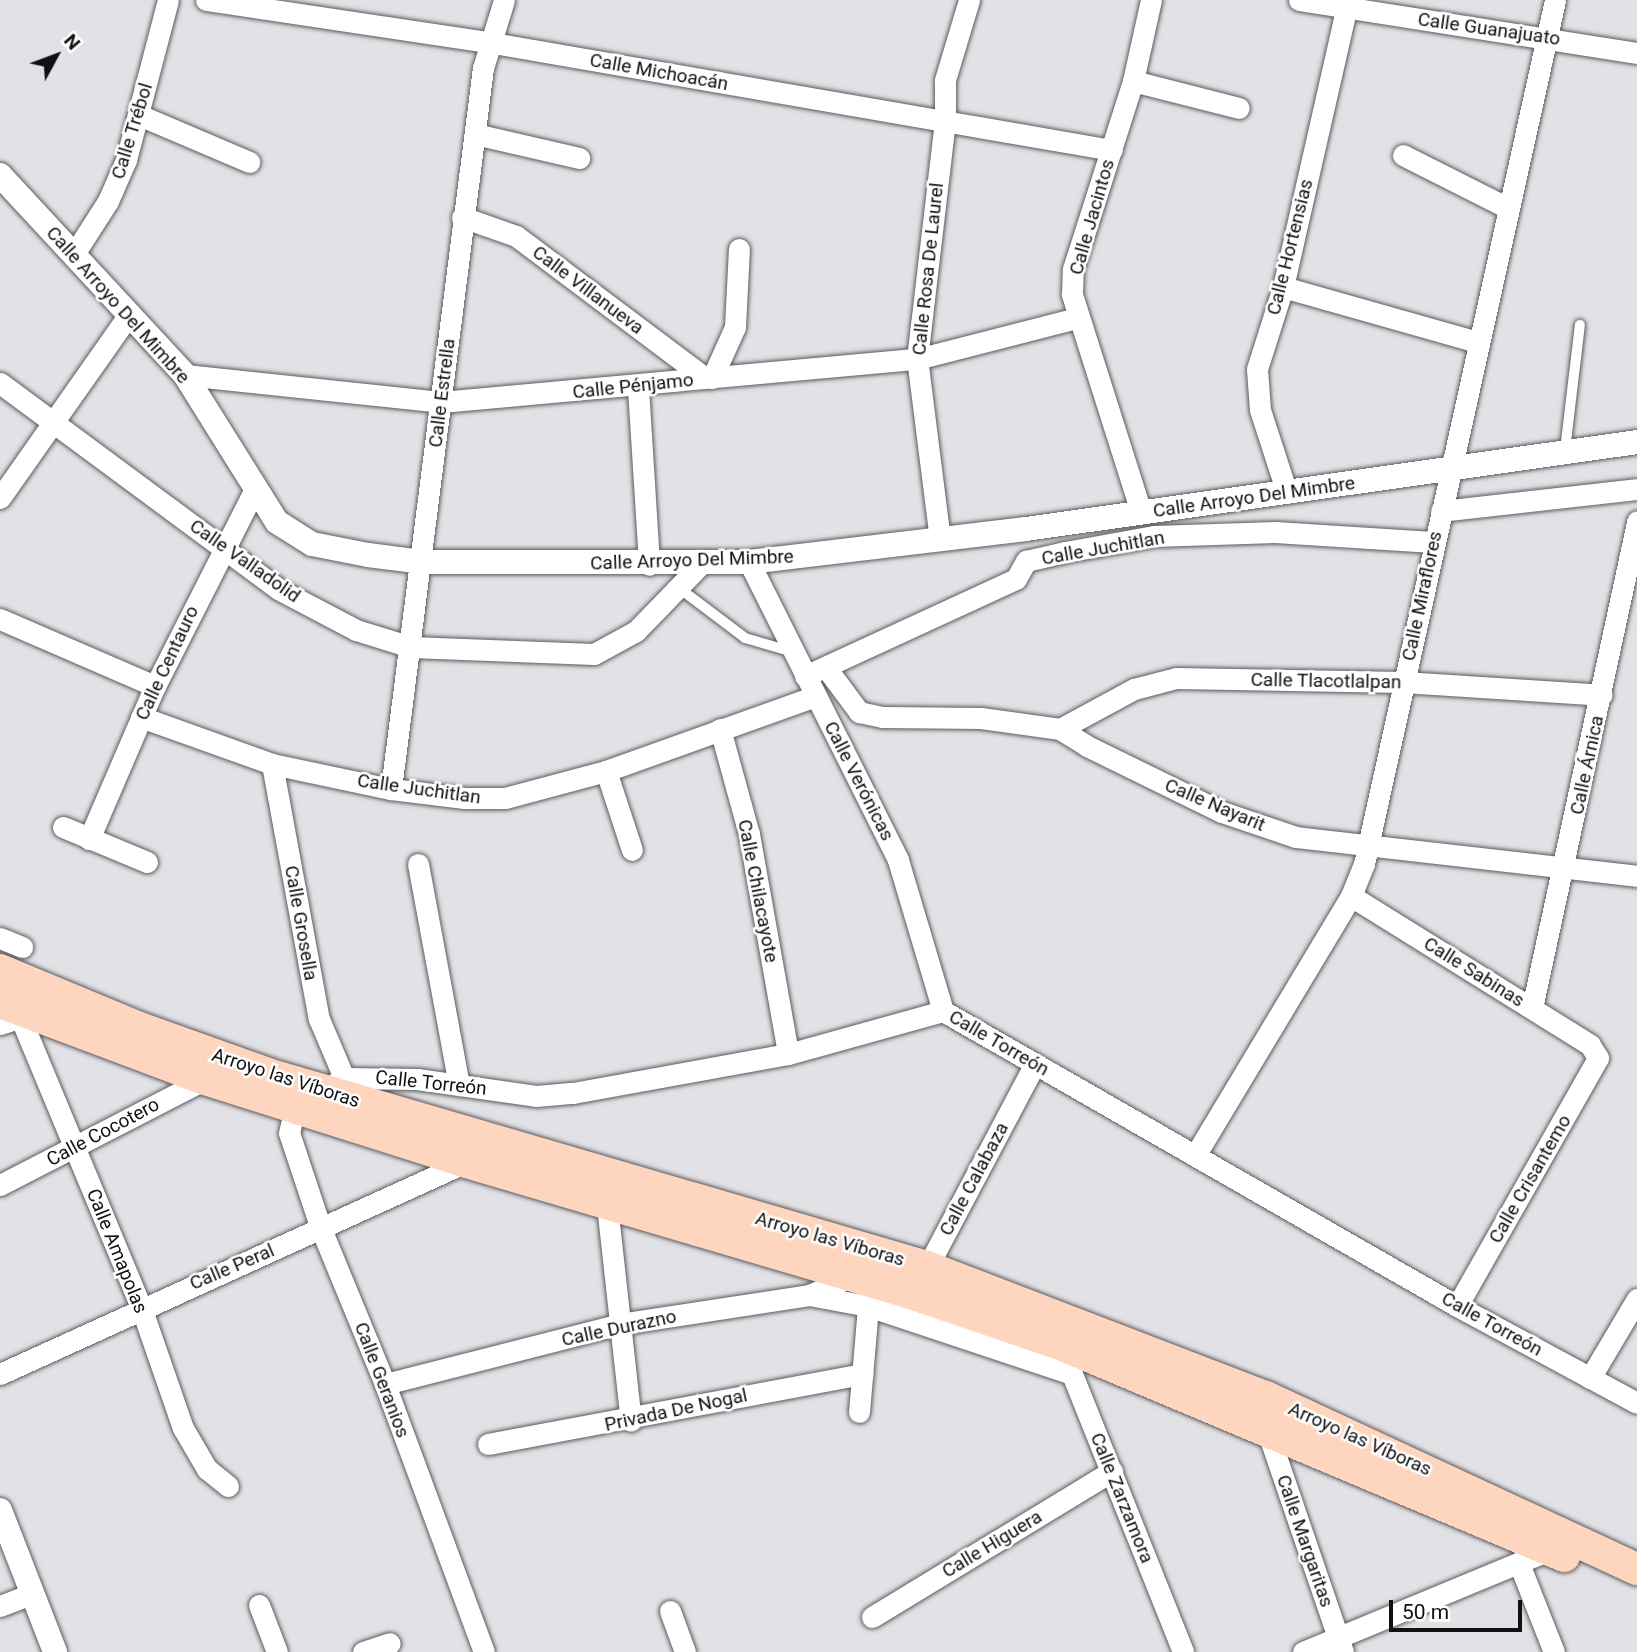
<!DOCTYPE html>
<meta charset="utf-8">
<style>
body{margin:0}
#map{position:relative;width:1637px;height:1652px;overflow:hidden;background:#e2e2e6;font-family:Roboto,sans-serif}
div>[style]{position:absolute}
.roads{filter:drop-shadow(0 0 2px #5b5b5e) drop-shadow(0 0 2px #5b5b5e)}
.service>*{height:10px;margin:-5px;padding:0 5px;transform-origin:5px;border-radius:5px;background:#fff}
.minor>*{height:21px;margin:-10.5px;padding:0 10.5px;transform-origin:10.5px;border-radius:10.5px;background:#fff}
.tertiary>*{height:24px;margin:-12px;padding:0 12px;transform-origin:12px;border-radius:12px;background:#fff}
.primary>*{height:32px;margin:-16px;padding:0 16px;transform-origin:16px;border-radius:16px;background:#fed5be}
span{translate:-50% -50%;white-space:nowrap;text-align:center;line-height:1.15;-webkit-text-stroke:5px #fff;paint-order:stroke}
.street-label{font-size:19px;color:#111113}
.north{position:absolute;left:21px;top:21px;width:70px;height:70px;-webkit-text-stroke:5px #fff;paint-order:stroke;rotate:49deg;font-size:19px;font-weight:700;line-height:28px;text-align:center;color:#111113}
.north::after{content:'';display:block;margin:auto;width:24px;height:32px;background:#111113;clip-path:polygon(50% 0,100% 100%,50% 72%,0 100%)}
.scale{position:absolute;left:1389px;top:1600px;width:133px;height:32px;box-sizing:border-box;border:4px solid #111113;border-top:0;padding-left:9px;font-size:21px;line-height:24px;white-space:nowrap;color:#111113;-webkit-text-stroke:5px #fff;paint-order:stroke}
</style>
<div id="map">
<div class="roads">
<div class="service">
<i style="left:1565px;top:450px;width:126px;rotate:-83.2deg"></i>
<i style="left:679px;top:588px;width:83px;rotate:37.1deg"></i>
<i style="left:745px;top:638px;width:50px;rotate:16.3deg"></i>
</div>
<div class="minor">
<i style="left:206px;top:0;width:290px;rotate:8.5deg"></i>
<i style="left:493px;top:43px;width:628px;rotate:9.81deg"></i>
<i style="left:1299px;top:0;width:342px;rotate:8.9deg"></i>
<i style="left:1133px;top:81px;width:109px;rotate:14.3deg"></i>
<i style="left:139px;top:115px;width:120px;rotate:23.1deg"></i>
<i style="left:475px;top:134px;width:107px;rotate:13deg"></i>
<i style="left:1403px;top:155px;width:115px;rotate:26.8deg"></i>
<i style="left:462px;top:217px;width:57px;rotate:19.4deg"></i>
<i style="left:516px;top:236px;width:236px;rotate:36.9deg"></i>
<i style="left:74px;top:254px;width:63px;rotate:-57.3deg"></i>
<i style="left:108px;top:201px;width:45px;rotate:-66.3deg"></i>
<i style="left:126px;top:160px;width:165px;rotate:-75.3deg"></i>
<i style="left:1283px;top:287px;width:203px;rotate:15.8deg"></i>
<i style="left:185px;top:375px;width:257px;rotate:6deg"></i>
<i style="left:441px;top:402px;width:478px;rotate:-5.2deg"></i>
<i style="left:917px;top:359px;width:165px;rotate:-14.4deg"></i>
<i style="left:712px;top:378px;width:56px;rotate:-65.7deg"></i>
<i style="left:735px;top:327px;width:78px;rotate:-87.1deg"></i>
<i style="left:0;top:383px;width:346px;rotate:36.5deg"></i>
<i style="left:278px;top:589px;width:88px;rotate:27.7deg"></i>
<i style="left:356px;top:630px;width:58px;rotate:17.2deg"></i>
<i style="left:411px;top:647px;width:183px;rotate:2.2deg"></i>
<i style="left:594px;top:654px;width:48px;rotate:-28.7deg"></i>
<i style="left:636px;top:631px;width:93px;rotate:-45.9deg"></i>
<i style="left:638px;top:388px;width:177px;rotate:86.4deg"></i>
<i style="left:1287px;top:493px;width:87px;rotate:-108deg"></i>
<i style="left:1260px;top:410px;width:41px;rotate:-94.2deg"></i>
<i style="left:1257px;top:369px;width:86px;rotate:-72.4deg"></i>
<i style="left:1283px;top:287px;width:294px;rotate:-77.2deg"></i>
<i style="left:0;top:498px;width:226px;rotate:-54.9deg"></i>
<i style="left:1441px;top:511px;width:197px;rotate:-6.4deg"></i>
<i style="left:1141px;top:512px;width:229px;rotate:-107.6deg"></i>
<i style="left:1072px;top:294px;width:25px;rotate:-88deg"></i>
<i style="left:1073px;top:269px;width:197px;rotate:-72.3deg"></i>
<i style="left:1133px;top:81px;width:83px;rotate:-77.5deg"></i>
<i style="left:940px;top:540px;width:182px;rotate:-97.2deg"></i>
<i style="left:917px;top:359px;width:241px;rotate:-83.3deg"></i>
<i style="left:945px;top:120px;width:40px;rotate:-90deg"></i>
<i style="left:945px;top:80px;width:84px;rotate:-73.3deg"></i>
<i style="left:749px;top:562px;width:333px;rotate:63.4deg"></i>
<i style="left:898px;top:860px;width:158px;rotate:73.4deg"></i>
<i style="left:0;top:619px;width:169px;rotate:23.4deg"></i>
<i style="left:827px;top:669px;width:54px;rotate:53.3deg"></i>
<i style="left:859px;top:712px;width:24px;rotate:12deg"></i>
<i style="left:882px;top:717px;width:99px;rotate:0.6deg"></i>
<i style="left:981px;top:718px;width:80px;rotate:7.9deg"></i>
<i style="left:1060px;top:729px;width:32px;rotate:32deg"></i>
<i style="left:1087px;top:746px;width:150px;rotate:26.1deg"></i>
<i style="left:1222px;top:812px;width:78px;rotate:18.7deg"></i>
<i style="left:1296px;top:837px;width:343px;rotate:6.5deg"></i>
<i style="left:805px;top:676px;width:232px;rotate:-24.7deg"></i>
<i style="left:1016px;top:579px;width:21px;rotate:-61deg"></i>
<i style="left:1026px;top:561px;width:40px;rotate:-13deg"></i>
<i style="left:1065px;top:552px;width:90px;rotate:-10.2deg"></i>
<i style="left:1154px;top:536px;width:121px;rotate:-1.9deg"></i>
<i style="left:1275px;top:532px;width:158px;rotate:3.6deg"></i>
<i style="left:141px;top:717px;width:139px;rotate:19.7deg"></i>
<i style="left:272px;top:764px;width:122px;rotate:11.9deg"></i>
<i style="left:391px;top:789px;width:74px;rotate:7deg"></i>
<i style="left:464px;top:798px;width:41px"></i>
<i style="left:505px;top:798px;width:105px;rotate:-15deg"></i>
<i style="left:606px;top:771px;width:223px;rotate:-19.7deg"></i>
<i style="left:720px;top:729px;width:109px;rotate:74.6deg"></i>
<i style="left:749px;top:834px;width:223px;rotate:79.9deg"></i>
<i style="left:1060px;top:729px;width:84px;rotate:-28.4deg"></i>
<i style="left:1134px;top:689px;width:43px;rotate:-14.7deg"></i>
<i style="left:1176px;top:678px;width:227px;rotate:1deg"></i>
<i style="left:1403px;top:682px;width:199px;rotate:3.7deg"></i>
<i style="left:272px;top:764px;width:259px;rotate:79.6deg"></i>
<i style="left:319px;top:1019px;width:64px;rotate:67deg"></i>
<i style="left:606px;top:771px;width:83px;rotate:71.8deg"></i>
<i style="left:391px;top:789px;width:727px;rotate:-82.73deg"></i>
<i style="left:483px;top:68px;width:71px;rotate:-72.8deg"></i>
<i style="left:63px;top:827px;width:91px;rotate:22.6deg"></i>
<i style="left:89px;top:839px;width:167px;rotate:-66.7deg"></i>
<i style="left:155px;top:686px;width:219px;rotate:-63.1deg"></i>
<i style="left:418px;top:864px;width:225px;rotate:79.5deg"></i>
<i style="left:1351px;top:896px;width:282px;rotate:31.9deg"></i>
<i style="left:1590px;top:1045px;width:15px;rotate:58deg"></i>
<i style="left:1598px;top:1058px;width:285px;rotate:119.6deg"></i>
<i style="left:0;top:938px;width:24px;rotate:22deg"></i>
<i style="left:16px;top:1007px;width:325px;rotate:67.4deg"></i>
<i style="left:141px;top:1307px;width:128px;rotate:70.9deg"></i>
<i style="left:183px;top:1428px;width:48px;rotate:59.7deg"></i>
<i style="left:207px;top:1469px;width:27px;rotate:39deg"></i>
<i style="left:1532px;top:1008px;width:498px;rotate:-77.8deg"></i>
<i style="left:0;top:1024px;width:22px;rotate:-18deg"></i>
<i style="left:1196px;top:1154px;width:301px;rotate:-59deg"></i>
<i style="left:1351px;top:896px;width:35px;rotate:-68deg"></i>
<i style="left:1364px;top:864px;width:885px;rotate:-77.53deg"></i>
<i style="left:0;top:1185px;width:231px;rotate:-27.3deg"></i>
<i style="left:607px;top:1205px;width:217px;rotate:83.7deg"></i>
<i style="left:922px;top:1277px;width:241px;rotate:-62.1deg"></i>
<i style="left:809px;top:1295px;width:60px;rotate:10.6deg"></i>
<i style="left:868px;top:1306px;width:212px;rotate:18.4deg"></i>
<i style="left:1060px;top:1344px;width:332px;rotate:68.2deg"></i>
<i style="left:0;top:1374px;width:512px;rotate:-24.46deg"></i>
<i style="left:1590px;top:1378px;width:92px;rotate:-59.3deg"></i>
<i style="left:385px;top:1384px;width:243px;rotate:-14.3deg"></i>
<i style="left:620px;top:1324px;width:191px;rotate:-8.7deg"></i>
<i style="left:809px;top:1295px;width:47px;rotate:-23.8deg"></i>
<i style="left:859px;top:1412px;width:106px;rotate:-85.1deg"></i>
<i style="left:1267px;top:1430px;width:235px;rotate:71.1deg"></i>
<i style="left:488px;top:1444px;width:381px;rotate:-10.6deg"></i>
<i style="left:1520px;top:1566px;width:92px;rotate:68.4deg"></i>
<i style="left:259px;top:1605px;width:50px;rotate:69deg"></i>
<i style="left:0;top:1606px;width:34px;rotate:-21deg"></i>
<i style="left:670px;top:1611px;width:44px;rotate:69.9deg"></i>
<i style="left:872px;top:1617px;width:281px;rotate:-31.3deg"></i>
<i style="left:363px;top:1652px;width:28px;rotate:-18deg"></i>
<i style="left:484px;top:1652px;width:286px;rotate:-110.3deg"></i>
<i style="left:385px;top:1384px;width:168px;rotate:-112.4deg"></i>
<i style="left:321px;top:1229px;width:101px;rotate:-108.4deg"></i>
<i style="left:289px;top:1133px;width:27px;rotate:-77deg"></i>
<i style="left:295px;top:1107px;width:57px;rotate:-30.6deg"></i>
<i style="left:344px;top:1078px;width:73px;rotate:0.8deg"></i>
<i style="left:417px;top:1079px;width:120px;rotate:8.1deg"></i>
<i style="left:536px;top:1096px;width:37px;rotate:-5deg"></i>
<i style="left:573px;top:1093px;width:219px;rotate:-10.3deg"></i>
<i style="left:788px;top:1054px;width:161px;rotate:-15.5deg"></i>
<i style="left:943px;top:1011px;width:593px;rotate:29.85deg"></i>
<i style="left:1457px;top:1306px;width:204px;rotate:28.3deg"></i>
<i style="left:1303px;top:1652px;width:275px;rotate:-22.5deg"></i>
</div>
<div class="tertiary">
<i style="left:0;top:175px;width:272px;rotate:47.2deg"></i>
<i style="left:185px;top:375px;width:173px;rotate:58deg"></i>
<i style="left:277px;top:522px;width:41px;rotate:32.2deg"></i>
<i style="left:312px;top:544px;width:57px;rotate:11.1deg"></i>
<i style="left:368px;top:555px;width:54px;rotate:7.4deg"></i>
<i style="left:422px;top:562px;width:327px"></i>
<i style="left:749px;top:562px;width:279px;rotate:-6.8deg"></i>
<i style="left:1026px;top:529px;width:617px;rotate:-8.1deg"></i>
<i style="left:0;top:1510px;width:152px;rotate:68.8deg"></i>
</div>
<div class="primary">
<i style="left:0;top:970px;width:148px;rotate:22.6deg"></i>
<i style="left:137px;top:1027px;width:139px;rotate:19.7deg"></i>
<i style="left:268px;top:1074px;width:687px;rotate:16.32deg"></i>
<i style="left:927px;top:1267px;width:363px;rotate:21deg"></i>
<i style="left:1266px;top:1397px;width:409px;rotate:24.9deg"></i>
<i style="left:0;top:1002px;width:219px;rotate:20.6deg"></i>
<i style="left:205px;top:1079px;width:274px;rotate:17.6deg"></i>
<i style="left:466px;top:1162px;width:467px;rotate:16.4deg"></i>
<i style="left:914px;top:1294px;width:154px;rotate:18.9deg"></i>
<i style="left:1060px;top:1344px;width:547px;rotate:22.81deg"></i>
</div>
</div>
<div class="street-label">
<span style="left:1489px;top:29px;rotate:8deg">Calle Guanajuato</span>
<span style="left:659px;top:72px;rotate:10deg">Calle Michoacán</span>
<span style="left:132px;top:131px;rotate:-73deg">Calle Trébol</span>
<span style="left:1092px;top:217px;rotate:-74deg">Calle Jacintos</span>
<span style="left:1290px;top:247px;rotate:-76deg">Calle Hortensias</span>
<span style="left:928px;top:269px;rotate:-84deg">Calle Rosa De Laurel</span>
<span style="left:588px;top:290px;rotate:37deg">Calle Villanueva</span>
<span style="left:118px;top:305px;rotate:48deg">Calle Arroyo Del Mimbre</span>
<span style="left:633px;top:386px;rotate:-6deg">Calle Pénjamo</span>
<span style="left:442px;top:393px;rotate:-83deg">Calle Estrella</span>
<span style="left:1254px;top:497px;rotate:-8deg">Calle Arroyo Del Mimbre</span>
<span style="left:1103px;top:548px;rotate:-10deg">Calle Juchitlan</span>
<span style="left:692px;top:560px;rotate:-2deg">Calle Arroyo Del Mimbre</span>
<span style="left:245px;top:561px;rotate:35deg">Calle Valladolid</span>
<span style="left:1422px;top:596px;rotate:-78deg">Calle Miraflores</span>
<span style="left:167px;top:663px;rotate:-65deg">Calle Centauro</span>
<span style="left:1326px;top:681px;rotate:1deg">Calle Tlacotlalpan</span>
<span style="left:1587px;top:765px;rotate:-78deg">Calle Árnica</span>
<span style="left:859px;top:781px;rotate:63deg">Calle Verónicas</span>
<span style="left:419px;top:789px;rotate:8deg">Calle Juchitlan</span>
<span style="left:1215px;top:805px;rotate:23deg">Calle Nayarit</span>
<span style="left:758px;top:891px;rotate:79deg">Calle Chilacayote</span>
<span style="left:301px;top:923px;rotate:80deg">Calle Grosella</span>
<span style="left:1474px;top:972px;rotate:32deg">Calle Sabinas</span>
<span style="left:999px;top:1043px;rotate:30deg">Calle Torreón</span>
<span style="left:286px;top:1078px;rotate:18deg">Arroyo las Víboras</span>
<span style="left:431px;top:1083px;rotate:6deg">Calle Torreón</span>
<span style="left:103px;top:1132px;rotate:-28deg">Calle Cocotero</span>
<span style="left:974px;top:1179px;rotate:-62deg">Calle Calabaza</span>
<span style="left:1530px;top:1179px;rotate:-60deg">Calle Crisantemo</span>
<span style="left:830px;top:1239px;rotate:16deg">Arroyo las Víboras</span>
<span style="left:117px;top:1251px;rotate:68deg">Calle Amapolas</span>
<span style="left:232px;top:1267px;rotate:-23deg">Calle Peral</span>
<span style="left:1492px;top:1324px;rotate:29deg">Calle Torreón</span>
<span style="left:619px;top:1328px;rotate:-12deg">Calle Durazno</span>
<span style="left:382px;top:1380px;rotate:69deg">Calle Geranios</span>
<span style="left:676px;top:1410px;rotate:-12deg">Privada De Nogal</span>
<span style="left:1360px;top:1439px;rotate:24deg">Arroyo las Víboras</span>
<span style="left:1122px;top:1498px;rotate:68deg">Calle Zarzamora</span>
<span style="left:1305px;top:1541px;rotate:71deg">Calle Margaritas</span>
<span style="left:992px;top:1544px;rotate:-31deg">Calle Higuera</span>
</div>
<div class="north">N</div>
<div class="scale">50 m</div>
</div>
